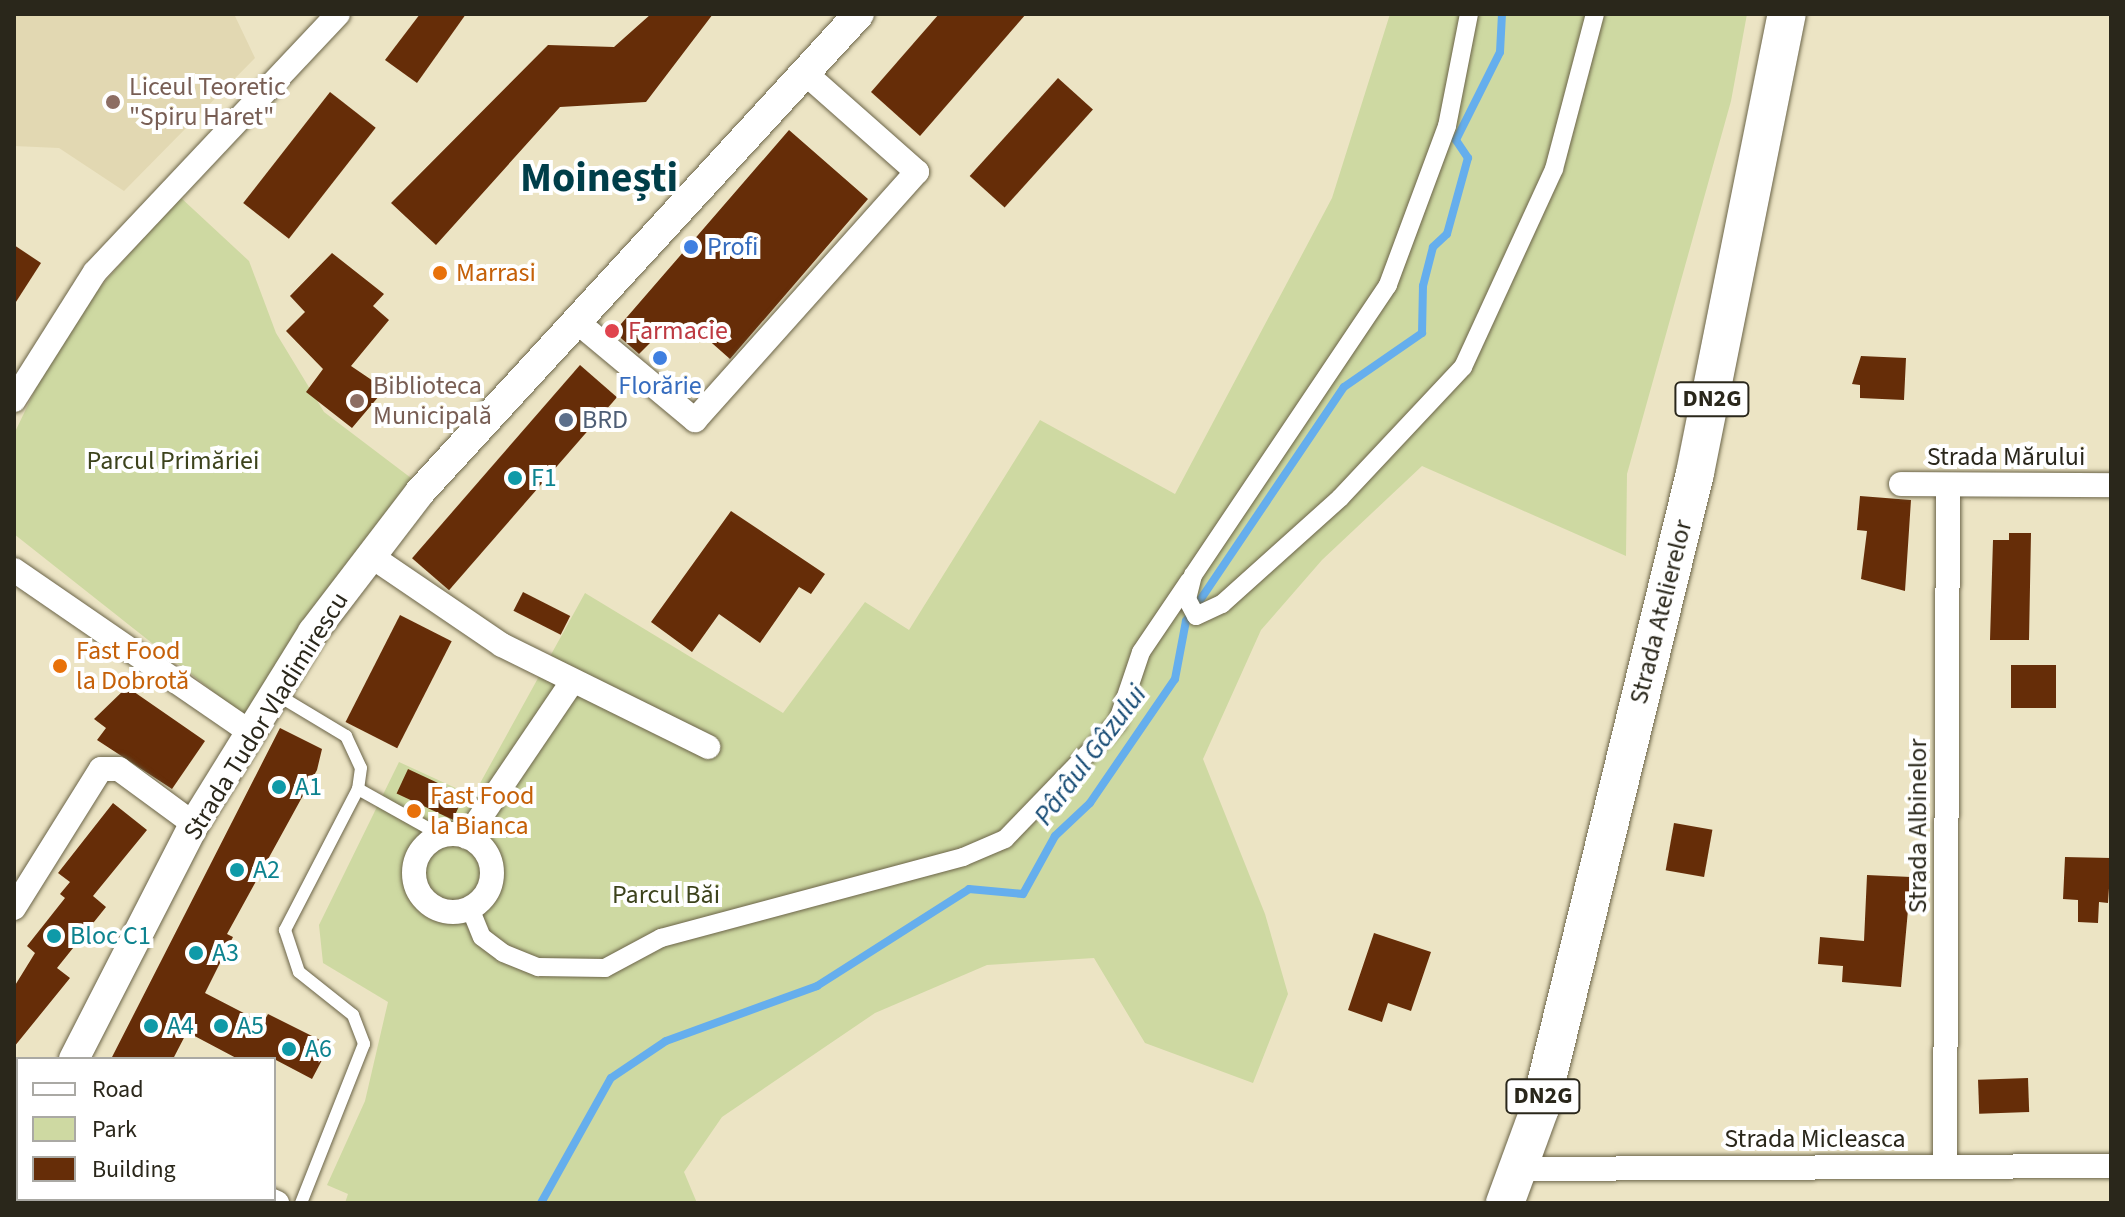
<!DOCTYPE html>
<meta charset="utf-8">
<style>
body{margin:0}
#map{position:relative;width:2125px;height:1217px;overflow:hidden;background:#ece4c4;font-family:"Source Sans 3",sans-serif}
div>[style]{position:absolute}
.built>*{inset:0;background:#e2d8b2}
.green>*{inset:0;background:#ced9a2}
.stream>*{height:8px;margin:-4px;padding:0 4px;transform-origin:4px;border-radius:4px;background:#65aeed}
.building>*{inset:0;background:#662d08;transform-origin:0 0}
.roads{filter:drop-shadow(0 0 2px #6b6448) drop-shadow(0 0 2px #6b6448)}
.service>*{height:12px;margin:-6px;padding:0 6px;transform-origin:6px;border-radius:6px;background:#fff}
.pedestrian>*{height:18px;margin:-9px;padding:0 9px;transform-origin:9px;border-radius:9px;background:#fff}
.minor>*{height:24px;margin:-12px;padding:0 12px;transform-origin:12px;border-radius:12px;background:#fff}
.minor>.ring{margin:-12px;padding:0;box-sizing:content-box;background:none;border:24px solid #fff;border-radius:50%}
.tertiary>*{height:30px;margin:-15px;padding:0 15px;transform-origin:15px;border-radius:15px;background:#fff}
.primary>*{height:38px;margin:-19px;padding:0 19px;transform-origin:19px;border-radius:19px;background:#fff}
.dots>*{width:22px;height:22px;translate:-50% -50%;box-sizing:border-box;border:4px solid #fff;border-radius:50%}
span{translate:-50% -50%;white-space:nowrap;text-align:center;line-height:1.15;-webkit-text-stroke:8px #fff;paint-order:stroke}
.shield-label span{padding:2px 6px;background:#fff;border:2px solid;border-radius:6px;-webkit-text-stroke-width:0}
.shield-label{font-size:24px;color:#2a271b;font-weight:700}
.education-label{font-size:26px;color:#785e54}
.left{translate:0 -50%;text-align:left}
.shop-label{font-size:26px;color:#366cbe}
.food-label{font-size:26px;color:#c56008}
.health-label{font-size:26px;color:#be3a42}
.service-label{font-size:26px;color:#4e5e75}
.street-label{font-size:26px;color:#2a271b}
.park-label{font-size:26px;color:#3d431c}
.culture-label{font-size:26px;color:#0d838f}
.water-label{font-size:28px;color:#154a74;font-style:italic}
.town-label{font-size:42px;color:#003e49;font-weight:700}
.frame{position:absolute;inset:0;border:16px solid #2a271b;pointer-events:none}
.legend{position:absolute;left:16px;top:1057px;width:260px;height:144px;box-sizing:border-box;background:#fff;border:2px solid #aaa9a4;margin:0;padding:10px 14px;list-style:none;font-size:24px;color:#2a271b}
.legend li{display:flex;align-items:center;gap:16px;height:40px}
.legend b{width:40px;border:2px solid #aaa9a4}
</style>
<div id="map">
<div class="built">
<i style="clip-path:polygon(14px 14px,234px 14px,255px 58px,124px 191px,59px 148px,14px 146px)"></i>
</div>
<div class="green">
<i style="clip-path:polygon(1390px 14px,1747px 14px,1731px 101px,1627px 474px,1626px 556px,1422px 466px,1322px 560px,1261px 630px,1203px 759px,1265px 914px,1288px 994px,1253px 1083px,1145px 1043px,1094px 958px,987px 965px,875px 1013px,722px 1117px,684px 1172px,697px 1203px,345px 1203px,348px 1194px,327px 1185px,365px 1101px,388px 1002px,323px 963px,319px 925px,399px 762px,473px 796px,585px 593px,783px 713px,865px 602px,909px 630px,1040px 420px,1175px 494px,1332px 198px)"></i>
<i style="clip-path:polygon(180px 197px,249px 261px,276px 333px,324px 412px,415px 481px,248px 719px,14px 534px,14px 434px,38px 384px,75px 315px)"></i>
</div>
<div class="stream">
<i style="left:541px;top:1203px;width:143px;rotate:-60.8deg"></i>
<i style="left:611px;top:1078px;width:66px;rotate:-33.9deg"></i>
<i style="left:666px;top:1041px;width:161px;rotate:-20deg"></i>
<i style="left:817px;top:986px;width:180px;rotate:-32.5deg"></i>
<i style="left:969px;top:889px;width:54px;rotate:5.3deg"></i>
<i style="left:1023px;top:894px;width:66px;rotate:-61.1deg"></i>
<i style="left:1055px;top:836px;width:48px;rotate:-43.3deg"></i>
<i style="left:1090px;top:803px;width:150px;rotate:-55.6deg"></i>
<i style="left:1175px;top:679px;width:59px;rotate:-79.3deg"></i>
<i style="left:1186px;top:621px;width:282px;rotate:-56deg"></i>
<i style="left:1344px;top:387px;width:95px;rotate:-34.7deg"></i>
<i style="left:1422px;top:333px;width:47px;rotate:-88.8deg"></i>
<i style="left:1423px;top:286px;width:40px;rotate:-75.6deg"></i>
<i style="left:1433px;top:247px;width:19px;rotate:-43deg"></i>
<i style="left:1447px;top:234px;width:79px;rotate:-74.6deg"></i>
<i style="left:1468px;top:158px;width:22px;rotate:-124deg"></i>
<i style="left:1456px;top:140px;width:98px;rotate:-63.4deg"></i>
<i style="left:1500px;top:52px;width:38px;rotate:-87deg"></i>
</div>
<div class="building">
<i style="clip-path:polygon(420px 14px,466px 14px,417px 83px,385px 60px)"></i>
<i style="clip-path:polygon(651px 14px,713px 14px,646px 102px,560px 107px,436px 245px,391px 203px,548px 45px,614px 47px)"></i>
<i style="clip-path:polygon(939px 14px,1026px 14px,920px 136px,871px 92px)"></i>
<i style="left:1058px;top:78px;width:47px;height:132px;rotate:42deg"></i>
<i style="left:330px;top:92px;width:58px;height:141px;rotate:38deg"></i>
<i style="clip-path:polygon(789px 130px,868px 199px,730px 359px,696px 329px,687px 340px,666px 327px,639px 354px,614px 332px)"></i>
<i style="clip-path:polygon(14px 245px,41px 263px,14px 305px)"></i>
<i style="clip-path:polygon(332px 253px,384px 294px,373px 306px,389px 320px,351px 366px,385px 389px,352px 428px,306px 392px,323px 369px,286px 331px,305px 312px,290px 296px)"></i>
<i style="clip-path:polygon(1861px 356px,1906px 358px,1904px 400px,1860px 398px,1860px 385px,1852px 384px)"></i>
<i style="left:580px;top:365px;width:49px;height:256px;rotate:41deg"></i>
<i style="clip-path:polygon(1860px 496px,1911px 500px,1905px 591px,1861px 579px,1867px 531px,1857px 530px)"></i>
<i style="clip-path:polygon(731px 511px,825px 574px,811px 594px,799px 587px,760px 643px,719px 614px,692px 652px,651px 622px)"></i>
<i style="clip-path:polygon(2009px 533px,2031px 533px,2029px 640px,1990px 640px,1993px 540px,2009px 540px)"></i>
<i style="left:523px;top:592px;width:53px;height:21px;rotate:27deg"></i>
<i style="left:400px;top:615px;width:58px;height:120px;rotate:27deg"></i>
<i style="left:2011px;top:665px;width:45px;height:43px"></i>
<i style="clip-path:polygon(127px 687px,205px 741px,172px 789px,97px 740px,106px 728px,94px 719px)"></i>
<i style="clip-path:polygon(280px 728px,322px 749px,317px 770px,227px 934px,233px 937px,205px 993px,263px 1023px,268px 1014px,330px 1045px,312px 1079px,274px 1059px,238px 1059px,187px 1032px,173px 1059px,111px 1059px)"></i>
<i style="left:408px;top:769px;width:62px;height:27px;rotate:25deg"></i>
<i style="clip-path:polygon(113px 803px,147px 830px,93px 896px,106px 907px,57px 968px,70px 978px,14px 1047px,14px 987px,35px 953px,27px 946px,65px 898px,60px 894px,70px 882px,58px 873px)"></i>
<i style="left:1674px;top:823px;width:39px;height:48px;rotate:10deg"></i>
<i style="clip-path:polygon(2065px 857px,2111px 858px,2108px 903px,2099px 902px,2098px 923px,2078px 922px,2078px 900px,2063px 899px)"></i>
<i style="clip-path:polygon(1867px 875px,1911px 877px,1901px 987px,1842px 982px,1843px 966px,1818px 964px,1820px 937px,1864px 941px)"></i>
<i style="clip-path:polygon(1374px 933px,1431px 952px,1411px 1011px,1388px 1003px,1382px 1022px,1348px 1010px)"></i>
<i style="left:2028px;top:1078px;width:34px;height:50px;rotate:88deg"></i>
</div>
<div class="roads">
<div class="service">
<i style="left:276px;top:694px;width:82px;rotate:31deg"></i>
<i style="left:346px;top:736px;width:35px;rotate:65deg"></i>
<i style="left:361px;top:768px;width:21px;rotate:98deg"></i>
<i style="left:358px;top:789px;width:159px;rotate:117.4deg"></i>
<i style="left:285px;top:930px;width:44px;rotate:71.6deg"></i>
<i style="left:299px;top:972px;width:69px;rotate:38.5deg"></i>
<i style="left:353px;top:1015px;width:31px;rotate:69deg"></i>
<i style="left:364px;top:1044px;width:171px;rotate:111.6deg"></i>
<i style="left:358px;top:789px;width:96px;rotate:29.2deg"></i>
</div>
<div class="pedestrian">
<i style="left:1469px;top:14px;width:114px;rotate:101.1deg"></i>
<i style="left:1447px;top:126px;width:170px;rotate:110.4deg"></i>
<i style="left:1388px;top:285px;width:349px;rotate:123.9deg"></i>
<i style="left:1193px;top:575px;width:25px;rotate:104deg"></i>
<i style="left:1187px;top:599px;width:19px;rotate:62deg"></i>
<i style="left:1196px;top:616px;width:29px;rotate:-25deg"></i>
<i style="left:1222px;top:604px;width:159px;rotate:-41.9deg"></i>
<i style="left:1340px;top:498px;width:180px;rotate:-46.8deg"></i>
<i style="left:1463px;top:367px;width:218px;rotate:-65.3deg"></i>
<i style="left:1554px;top:169px;width:160px;rotate:-75.2deg"></i>
<i style="left:470px;top:908px;width:31px;rotate:68deg"></i>
<i style="left:482px;top:937px;width:26px;rotate:37deg"></i>
<i style="left:503px;top:953px;width:38px;rotate:22deg"></i>
<i style="left:538px;top:967px;width:67px;rotate:0.9deg"></i>
<i style="left:605px;top:968px;width:64px;rotate:-28.2deg"></i>
<i style="left:661px;top:938px;width:313px;rotate:-15deg"></i>
<i style="left:963px;top:857px;width:46px;rotate:-23.2deg"></i>
<i style="left:1005px;top:839px;width:161px;rotate:-46deg"></i>
<i style="left:1117px;top:723px;width:75px;rotate:-71.3deg"></i>
<i style="left:1141px;top:652px;width:86px;rotate:-55.9deg"></i>
</div>
<div class="minor">
<i style="left:576px;top:321px;width:155px;rotate:39.8deg"></i>
<i style="left:695px;top:420px;width:333px;rotate:-48.2deg"></i>
<i style="left:917px;top:172px;width:151px;rotate:-138.5deg"></i>
<i style="left:14px;top:400px;width:151px;rotate:-57.7deg"></i>
<i style="left:95px;top:272px;width:354px;rotate:-46.7deg"></i>
<i style="left:1901px;top:484px;width:210px;rotate:0.3deg"></i>
<i style="left:371px;top:556px;width:158px;rotate:34.2deg"></i>
<i style="left:502px;top:645px;width:230px;rotate:26.3deg"></i>
<i style="left:14px;top:570px;width:288px;rotate:34.5deg"></i>
<i class="ring" style="left:414px;top:834px;width:54px;height:54px"></i>
<i style="left:467px;top:837px;width:187px;rotate:-55.9deg"></i>
<i style="left:14px;top:908px;width:164px;rotate:-58deg"></i>
<i style="left:101px;top:769px;width:18px"></i>
<i style="left:119px;top:769px;width:93px;rotate:36.3deg"></i>
<i style="left:1945px;top:1166px;width:679px;rotate:-89.75deg"></i>
<i style="left:1520px;top:1169px;width:591px;rotate:-0.29deg"></i>
<i style="left:268px;top:1199px;width:10px;rotate:24deg"></i>
</div>
<div class="tertiary">
<i style="left:74px;top:1059px;width:264px;rotate:-62.9deg"></i>
<i style="left:194px;top:824px;width:226px;rotate:-58.2deg"></i>
<i style="left:313px;top:632px;width:176px;rotate:-52.6deg"></i>
<i style="left:420px;top:492px;width:649px;rotate:-47.44deg"></i>
<i style="left:14px;top:1179px;width:9px;rotate:-63deg"></i>
</div>
<div class="primary">
<i style="left:1505px;top:1203px;width:101px;rotate:-69.8deg"></i>
<i style="left:1540px;top:1108px;width:654px;rotate:-76.28deg"></i>
<i style="left:1695px;top:473px;width:468px;rotate:-78.7deg"></i>
</div>
</div>
<div class="dots">
<i style="left:113px;top:102px;background:#8d6e63"></i>
<i style="left:691px;top:247px;background:#3f7fe0"></i>
<i style="left:440px;top:273px;background:#e8710a"></i>
<i style="left:612px;top:331px;background:#e0444e"></i>
<i style="left:660px;top:358px;background:#3f7fe0"></i>
<i style="left:357px;top:401px;background:#8d6e63"></i>
<i style="left:566px;top:420px;background:#5c6f8a"></i>
<i style="left:515px;top:478px;background:#0f9aa8"></i>
<i style="left:60px;top:666px;background:#e8710a"></i>
<i style="left:279px;top:787px;background:#0f9aa8"></i>
<i style="left:414px;top:811px;background:#e8710a"></i>
<i style="left:237px;top:870px;background:#0f9aa8"></i>
<i style="left:54px;top:936px;background:#0f9aa8"></i>
<i style="left:196px;top:953px;background:#0f9aa8"></i>
<i style="left:151px;top:1026px;background:#0f9aa8"></i>
<i style="left:221px;top:1026px;background:#0f9aa8"></i>
<i style="left:289px;top:1049px;background:#0f9aa8"></i>
</div>
<div class="shield-label">
<span style="left:1712px;top:399px">DN2G</span>
<span style="left:1543px;top:1096px">DN2G</span>
</div>
<div class="education-label">
<span class="left" style="left:129px;top:102px">Liceul Teoretic<br>"Spiru Haret"</span>
<span class="left" style="left:373px;top:401px">Biblioteca<br>Municipală</span>
</div>
<div class="shop-label">
<span class="left" style="left:707px;top:247px">Profi</span>
<span style="left:660px;top:386px">Florărie</span>
</div>
<div class="food-label">
<span class="left" style="left:456px;top:273px">Marrasi</span>
<span class="left" style="left:76px;top:666px">Fast Food<br>la Dobrotă</span>
<span class="left" style="left:430px;top:811px">Fast Food<br>la Bianca</span>
</div>
<div class="health-label">
<span class="left" style="left:628px;top:331px">Farmacie</span>
</div>
<div class="service-label">
<span class="left" style="left:582px;top:420px">BRD</span>
</div>
<div class="street-label">
<span style="left:2006px;top:457px">Strada Mărului</span>
<span style="left:1661px;top:612px;rotate:-76deg">Strada Atelierelor</span>
<span style="left:266px;top:716px;rotate:-58deg">Strada Tudor Vladimirescu</span>
<span style="left:1918px;top:826px;rotate:-90deg">Strada Albinelor</span>
<span style="left:1815px;top:1139px">Strada Micleasca</span>
</div>
<div class="park-label">
<span style="left:173px;top:461px">Parcul Primăriei</span>
<span style="left:666px;top:895px">Parcul Băi</span>
</div>
<div class="culture-label">
<span class="left" style="left:531px;top:478px">F1</span>
<span class="left" style="left:295px;top:787px">A1</span>
<span class="left" style="left:253px;top:870px">A2</span>
<span class="left" style="left:70px;top:936px">Bloc C1</span>
<span class="left" style="left:212px;top:953px">A3</span>
<span class="left" style="left:167px;top:1026px">A4</span>
<span class="left" style="left:237px;top:1026px">A5</span>
<span class="left" style="left:305px;top:1049px">A6</span>
</div>
<div class="water-label">
<span style="left:1090px;top:755px;rotate:-53deg">Pârâul Gâzului</span>
</div>
<div class="town-label">
<span style="left:599px;top:178px">Moinești</span>
</div>
<div class="frame"></div>
<ul class="legend">
<li><b style="height:10px;background:#fff"></b>Road</li>
<li><b style="height:22px;background:#ced9a2"></b>Park</li>
<li><b style="height:22px;background:#662d08"></b>Building</li>
</ul>
</div>
